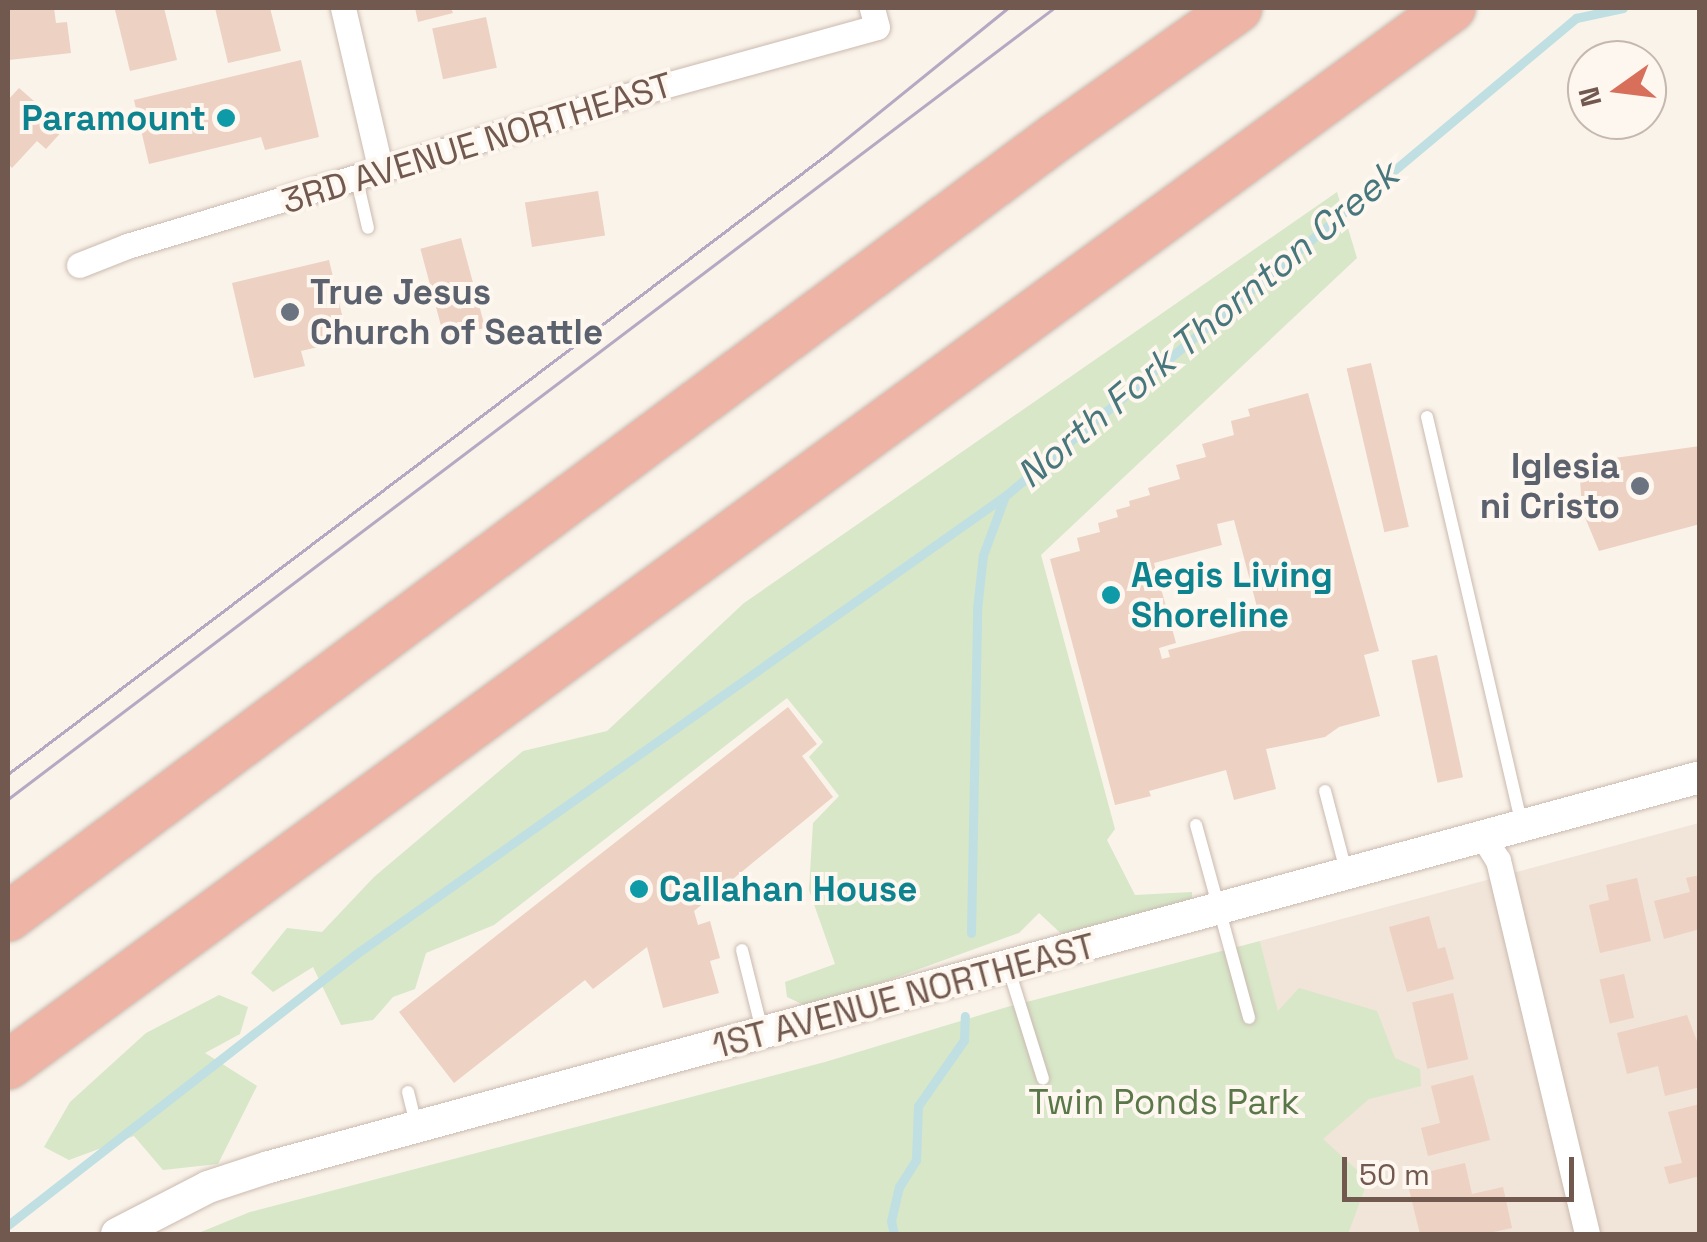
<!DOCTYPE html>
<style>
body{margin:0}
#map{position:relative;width:1707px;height:1242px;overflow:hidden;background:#faf3e9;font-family:"Space Grotesk",sans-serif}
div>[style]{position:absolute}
.residential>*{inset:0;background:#f1e4d8}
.green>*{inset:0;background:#d7e7c8}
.stream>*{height:9px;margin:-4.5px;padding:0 4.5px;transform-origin:4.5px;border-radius:4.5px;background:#bfdfe2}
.building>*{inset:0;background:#edd1c3;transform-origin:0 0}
.roads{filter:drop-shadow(0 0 2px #cbbab0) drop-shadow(0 0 2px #cbbab0)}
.service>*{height:12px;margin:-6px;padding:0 6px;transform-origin:6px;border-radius:6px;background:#fff}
.minor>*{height:25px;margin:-12.5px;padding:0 12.5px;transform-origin:12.5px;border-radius:12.5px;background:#fff}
.tertiary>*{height:32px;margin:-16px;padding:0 16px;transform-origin:16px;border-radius:16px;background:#fff}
.motorway>*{height:48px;margin:-24px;padding:0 24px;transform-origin:24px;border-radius:24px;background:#eeb5a7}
.tram>*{height:2.5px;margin:-1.25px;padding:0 1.25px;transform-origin:1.25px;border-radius:1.25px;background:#b5a8c3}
.dots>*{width:28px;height:28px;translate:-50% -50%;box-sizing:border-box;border:5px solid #fdf7ef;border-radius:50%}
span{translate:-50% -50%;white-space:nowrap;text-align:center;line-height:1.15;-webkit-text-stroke:8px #fdf7ef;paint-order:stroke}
.culture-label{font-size:35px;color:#0d838f;font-weight:700}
.right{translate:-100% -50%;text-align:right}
.left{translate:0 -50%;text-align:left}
.street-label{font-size:35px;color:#72594f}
.worship-label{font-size:35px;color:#5b616d;font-weight:700}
.park-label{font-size:35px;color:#597748}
.water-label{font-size:38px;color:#47777c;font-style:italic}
.frame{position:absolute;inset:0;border:10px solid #72594f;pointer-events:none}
.north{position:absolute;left:1567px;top:40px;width:100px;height:100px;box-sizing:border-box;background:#fdf7ef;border:2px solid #c5b8af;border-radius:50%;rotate:256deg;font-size:28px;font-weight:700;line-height:40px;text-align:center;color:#72594f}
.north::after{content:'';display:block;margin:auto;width:35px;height:45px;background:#d76f5b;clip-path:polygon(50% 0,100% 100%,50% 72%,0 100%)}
.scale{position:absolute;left:1342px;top:1157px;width:232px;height:45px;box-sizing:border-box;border:5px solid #72594f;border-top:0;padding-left:12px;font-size:30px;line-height:35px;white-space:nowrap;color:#72594f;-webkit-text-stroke:8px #fdf7ef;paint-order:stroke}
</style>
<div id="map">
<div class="residential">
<i style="clip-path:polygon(1699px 823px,1699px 1234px,1334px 1234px,1260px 941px)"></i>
</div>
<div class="green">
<i style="clip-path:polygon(1337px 192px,1357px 258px,1041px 555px,1115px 829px,1107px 840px,1135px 895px,1192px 892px,1192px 904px,1069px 941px,1039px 913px,1019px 933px,864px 989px,806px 1006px,787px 997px,785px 982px,835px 964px,809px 890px,813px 823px,839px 796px,809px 757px,823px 742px,787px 698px,494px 925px,426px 953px,415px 989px,393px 997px,373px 1020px,341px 1025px,313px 967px,273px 992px,251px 973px,287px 928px,322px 932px,374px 877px,523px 751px,607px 731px,744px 603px)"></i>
<i style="clip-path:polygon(1260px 941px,1278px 1011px,1299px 988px,1377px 1011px,1395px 1058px,1420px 1069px,1421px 1086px,1369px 1099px,1323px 1139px,1368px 1180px,1348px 1234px,196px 1234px,250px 1212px,825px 1062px,1007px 1007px)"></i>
<i style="clip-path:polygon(219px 995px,248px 1007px,240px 1034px,205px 1053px,257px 1086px,218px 1164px,163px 1170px,134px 1136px,69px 1160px,44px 1147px,70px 1102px,146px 1033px)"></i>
</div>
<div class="stream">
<i style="left:971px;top:933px;width:324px;rotate:-88.9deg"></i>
<i style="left:977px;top:609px;width:54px;rotate:-83.7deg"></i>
<i style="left:983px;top:555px;width:63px;rotate:-69.6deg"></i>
<i style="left:1005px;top:496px;width:745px;rotate:-39.93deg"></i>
<i style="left:1576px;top:18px;width:48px;rotate:-12deg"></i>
<i style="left:8px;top:1225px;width:441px;rotate:-37.9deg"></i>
<i style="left:356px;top:954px;width:794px;rotate:-35.21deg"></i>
<i style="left:894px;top:1234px;width:13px;rotate:-103deg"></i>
<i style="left:891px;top:1221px;width:35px;rotate:-77deg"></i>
<i style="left:899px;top:1187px;width:32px;rotate:-58deg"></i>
<i style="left:916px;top:1160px;width:54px;rotate:-87.9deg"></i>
<i style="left:918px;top:1106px;width:80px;rotate:-55.1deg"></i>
<i style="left:964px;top:1040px;width:24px;rotate:-88deg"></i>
</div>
<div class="building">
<i style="clip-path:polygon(8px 8px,54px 8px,56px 23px,67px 22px,71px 53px,9px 60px)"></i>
<i style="clip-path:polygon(124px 8px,164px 8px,177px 60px,130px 71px,115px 10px)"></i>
<i style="clip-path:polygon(215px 8px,270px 8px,281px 51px,228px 63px)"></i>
<i style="clip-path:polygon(415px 8px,451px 8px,453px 13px,418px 22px)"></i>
<i style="left:486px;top:17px;width:52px;height:55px;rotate:78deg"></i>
<i style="clip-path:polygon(301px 60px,319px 137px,265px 150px,261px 137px,149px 164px,134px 100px)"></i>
<i style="clip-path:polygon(19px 88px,65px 128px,46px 149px,37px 141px,12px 168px,8px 164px,8px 100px)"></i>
<i style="left:598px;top:191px;width:45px;height:74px;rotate:81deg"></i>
<i style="left:461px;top:238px;width:93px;height:42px;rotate:75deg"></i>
<i style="clip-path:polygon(329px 260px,348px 340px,301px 351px,305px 366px,254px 378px,232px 283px)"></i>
<i style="left:1371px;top:363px;width:168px;height:25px;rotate:77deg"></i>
<i style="clip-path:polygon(evenodd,1308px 393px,1379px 651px,1364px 655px,1380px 716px,1339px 727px,1325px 737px,1266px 749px,1276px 789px,1234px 800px,1226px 770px,1149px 791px,1151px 796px,1115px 805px,1050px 559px,1080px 551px,1077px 538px,1100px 532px,1098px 523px,1118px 517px,1116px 510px,1130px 506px,1129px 501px,1150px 495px,1148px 488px,1180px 479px,1176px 465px,1206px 457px,1202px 444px,1234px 435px,1231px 421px,1250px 416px,1248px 409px,1308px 393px,1234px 520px,1262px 626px,1168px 650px,1170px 657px,1162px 659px,1159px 648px,1176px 643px,1154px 563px,1222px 545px,1217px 524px,1234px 520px)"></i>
<i style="clip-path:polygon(1700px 446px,1700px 524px,1599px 551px,1582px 510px,1579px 463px)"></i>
<i style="left:1437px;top:655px;width:125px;height:26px;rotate:78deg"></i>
<i style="clip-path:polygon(788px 707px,817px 744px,802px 756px,833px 797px,694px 911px,698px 925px,710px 921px,720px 958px,710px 961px,719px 993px,663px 1008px,647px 947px,593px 989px,585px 980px,454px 1083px,399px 1012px)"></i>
<i style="clip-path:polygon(1700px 875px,1700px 929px,1664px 939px,1654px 901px,1690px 892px,1686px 878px)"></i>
<i style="clip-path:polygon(1637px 878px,1651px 941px,1600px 953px,1589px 905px,1609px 900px,1606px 885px)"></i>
<i style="clip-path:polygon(1429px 916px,1438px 949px,1445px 947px,1454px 979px,1407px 992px,1389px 927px)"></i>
<i style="left:1624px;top:974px;width:45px;height:25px;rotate:77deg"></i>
<i style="left:1453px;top:993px;width:68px;height:42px;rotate:77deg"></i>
<i style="clip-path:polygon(1687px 1015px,1700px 1049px,1700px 1087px,1665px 1096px,1658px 1066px,1627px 1074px,1617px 1033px)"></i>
<i style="clip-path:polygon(1473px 1075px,1490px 1140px,1428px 1156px,1421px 1128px,1440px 1123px,1431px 1086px)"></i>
<i style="clip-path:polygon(1700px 1104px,1700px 1176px,1669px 1184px,1664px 1167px,1682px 1163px,1668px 1112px)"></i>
<i style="clip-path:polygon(1465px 1163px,1472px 1194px,1503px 1187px,1512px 1228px,1484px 1234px,1420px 1234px,1406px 1177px)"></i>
</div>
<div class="roads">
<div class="service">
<i style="left:357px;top:180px;width:49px;rotate:77.1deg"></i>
<i style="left:1427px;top:417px;width:419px;rotate:76.9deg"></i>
<i style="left:1325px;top:791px;width:83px;rotate:75.3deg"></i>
<i style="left:1196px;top:825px;width:200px;rotate:74.6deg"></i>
<i style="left:742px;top:950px;width:87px;rotate:76deg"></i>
<i style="left:1008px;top:967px;width:117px;rotate:72.6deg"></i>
<i style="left:408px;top:1092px;width:33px;rotate:76deg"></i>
</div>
<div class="minor">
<i style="left:343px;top:8px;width:167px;rotate:76.9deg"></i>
<i style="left:79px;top:265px;width:52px;rotate:-21.6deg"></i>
<i style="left:127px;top:246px;width:518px;rotate:-16.72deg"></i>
<i style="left:623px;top:97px;width:263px;rotate:-15.4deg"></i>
<i style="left:877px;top:27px;width:20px;rotate:-105deg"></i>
<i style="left:1484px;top:838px;width:26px;rotate:58deg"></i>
<i style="left:1498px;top:860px;width:384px;rotate:76.6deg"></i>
</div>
<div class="tertiary">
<i style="left:117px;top:1234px;width:102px;rotate:-27.3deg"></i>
<i style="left:208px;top:1187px;width:64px;rotate:-18.2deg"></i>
<i style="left:269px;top:1167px;width:1483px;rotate:-15.24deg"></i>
</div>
<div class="motorway">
<i style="left:8px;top:917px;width:1305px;rotate:-36.65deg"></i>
<i style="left:1055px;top:138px;width:224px;rotate:-35.4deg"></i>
<i style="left:8px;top:1065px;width:1789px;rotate:-36.22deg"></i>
</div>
</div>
<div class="tram">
<i style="left:8px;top:774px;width:1031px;rotate:-37.11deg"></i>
<i style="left:830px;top:152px;width:229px;rotate:-39deg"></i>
<i style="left:8px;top:799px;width:1311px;rotate:-37.1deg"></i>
</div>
<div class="dots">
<i style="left:226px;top:118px;background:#0f9aa8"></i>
<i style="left:290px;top:312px;background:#6b7280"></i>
<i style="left:1640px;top:486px;background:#6b7280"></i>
<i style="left:1111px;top:595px;background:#0f9aa8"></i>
<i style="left:639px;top:889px;background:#0f9aa8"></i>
</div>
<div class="culture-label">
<span class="right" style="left:206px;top:118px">Paramount</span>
<span class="left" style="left:1131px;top:595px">Aegis Living<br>Shoreline</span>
<span class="left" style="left:659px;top:889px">Callahan House</span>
</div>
<div class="street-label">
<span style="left:477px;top:143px;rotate:-17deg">3RD AVENUE NORTHEAST</span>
<span style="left:904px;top:996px;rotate:-15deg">1ST AVENUE NORTHEAST</span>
</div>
<div class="worship-label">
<span class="left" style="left:310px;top:312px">True Jesus<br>Church of Seattle</span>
<span class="right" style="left:1620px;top:486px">Iglesia<br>ni Cristo</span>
</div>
<div class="park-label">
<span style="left:1164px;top:1102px">Twin Ponds Park</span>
</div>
<div class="water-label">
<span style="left:1208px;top:325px;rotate:-40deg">North Fork Thornton Creek</span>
</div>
<div class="frame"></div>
<div class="north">N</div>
<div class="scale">50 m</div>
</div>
